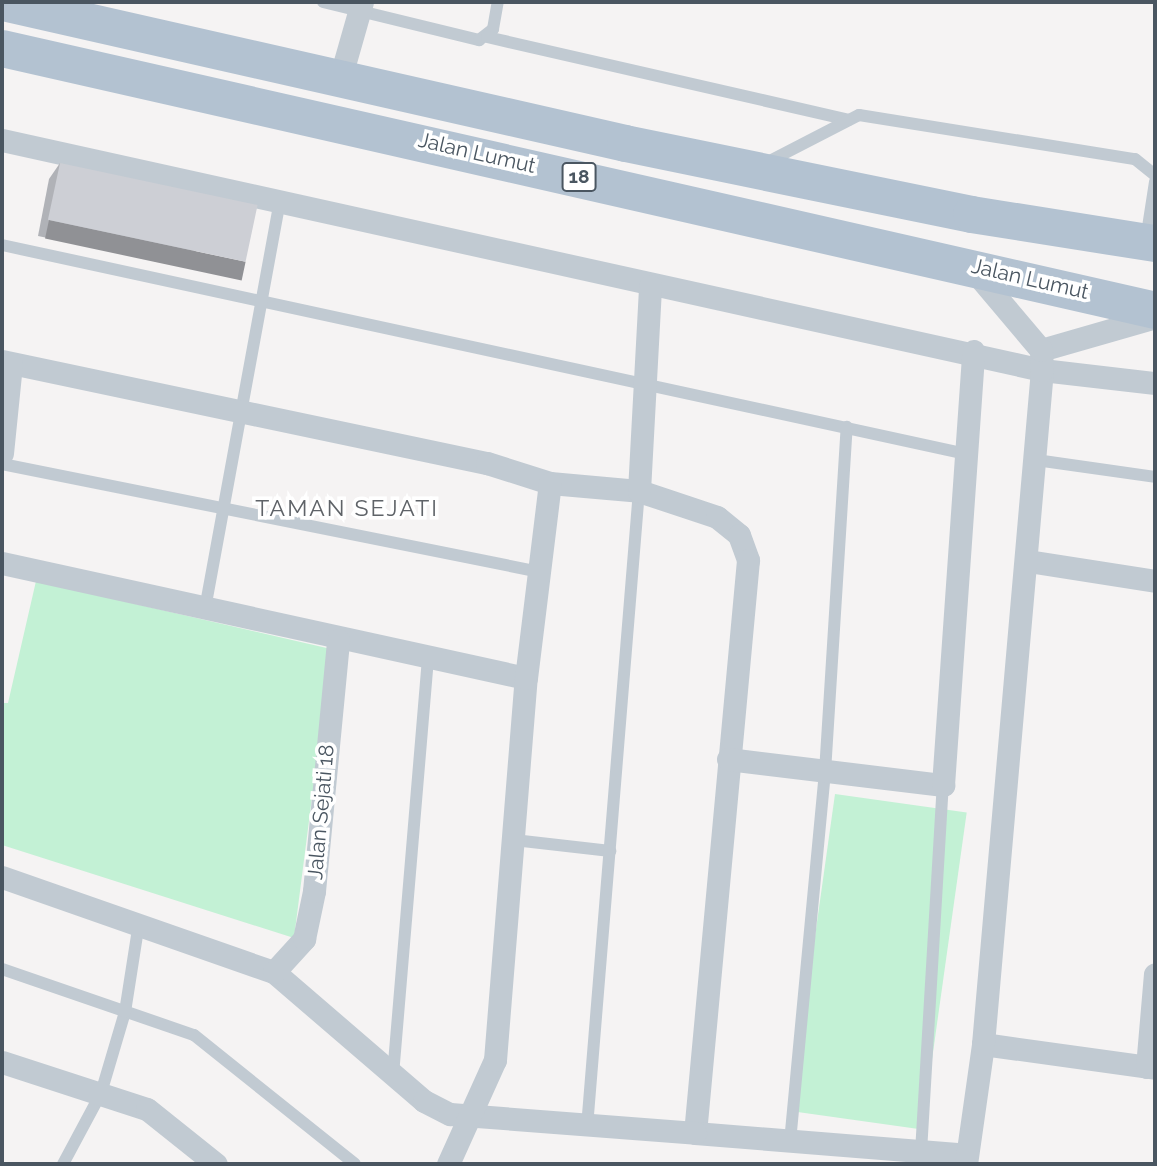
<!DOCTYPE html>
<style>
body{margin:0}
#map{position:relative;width:1157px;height:1166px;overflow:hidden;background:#f5f3f3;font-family:Raleway,sans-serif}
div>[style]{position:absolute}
.green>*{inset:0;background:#c3f1d5;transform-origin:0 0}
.service>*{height:12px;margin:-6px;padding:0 6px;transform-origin:6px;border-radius:6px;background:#c1cad2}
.minor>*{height:23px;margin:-11.5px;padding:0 11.5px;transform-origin:11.5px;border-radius:11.5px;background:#c1cad2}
.primary>*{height:37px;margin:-18.5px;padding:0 18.5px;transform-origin:18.5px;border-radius:18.5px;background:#b3c2d1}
.wall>*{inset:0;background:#b0b2b7}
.shaded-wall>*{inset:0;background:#909195;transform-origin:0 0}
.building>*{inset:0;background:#cdcfd5;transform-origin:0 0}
span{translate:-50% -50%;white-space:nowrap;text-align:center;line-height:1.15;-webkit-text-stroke:7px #fff;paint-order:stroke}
.shield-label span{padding:2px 5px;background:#fff;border:2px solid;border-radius:5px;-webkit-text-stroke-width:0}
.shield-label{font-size:19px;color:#4a5661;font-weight:700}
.street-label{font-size:21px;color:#4a5661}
.neighbourhood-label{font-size:23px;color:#5f6368;letter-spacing:2px}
.frame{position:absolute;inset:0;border:4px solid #4a5661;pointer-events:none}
</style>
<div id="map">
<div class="green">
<i style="clip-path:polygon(36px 581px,331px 649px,294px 938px,2px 845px,2px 703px,8px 703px)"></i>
<i style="left:835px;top:794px;width:133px;height:320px;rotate:8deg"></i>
</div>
<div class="service">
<i style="left:323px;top:2px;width:161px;rotate:13.7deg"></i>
<i style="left:479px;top:40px;width:18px;rotate:-38deg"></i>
<i style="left:493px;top:29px;width:27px;rotate:-80deg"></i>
<i style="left:487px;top:37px;width:371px;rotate:12.9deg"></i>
<i style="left:764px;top:164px;width:107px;rotate:-27.3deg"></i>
<i style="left:859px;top:115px;width:279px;rotate:9.1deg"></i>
<i style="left:1135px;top:159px;width:26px;rotate:39deg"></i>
<i style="left:1146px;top:240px;width:59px;rotate:-81.2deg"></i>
<i style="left:2px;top:245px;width:986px;rotate:12.23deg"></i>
<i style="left:1036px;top:460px;width:120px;rotate:8.1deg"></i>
<i style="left:2px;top:464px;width:549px;rotate:11.35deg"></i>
<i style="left:205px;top:609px;width:416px;rotate:-79.6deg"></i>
<i style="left:514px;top:840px;width:97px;rotate:6.5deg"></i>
<i style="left:2px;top:969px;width:203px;rotate:19deg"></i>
<i style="left:194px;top:1035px;width:206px;rotate:38.7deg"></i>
<i style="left:393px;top:1075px;width:421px;rotate:-85.2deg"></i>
<i style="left:587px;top:1127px;width:638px;rotate:-85.33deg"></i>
<i style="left:790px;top:1142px;width:372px;rotate:-84.6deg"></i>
<i style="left:825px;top:772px;width:346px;rotate:-86.4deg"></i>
<i style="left:921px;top:1152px;width:368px;rotate:-86.6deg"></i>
<i style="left:63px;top:1164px;width:81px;rotate:-61.8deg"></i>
<i style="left:101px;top:1093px;width:84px;rotate:-73.5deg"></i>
<i style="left:125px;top:1012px;width:90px;rotate:-81.1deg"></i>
</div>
<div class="minor">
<i style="left:340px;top:79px;width:80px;rotate:-74.1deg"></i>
<i style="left:2px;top:140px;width:1065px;rotate:12.47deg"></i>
<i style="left:1042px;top:370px;width:114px;rotate:6.6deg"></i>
<i style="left:1041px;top:350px;width:119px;rotate:-16.1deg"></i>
<i style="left:2px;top:361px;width:496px;rotate:11.9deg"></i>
<i style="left:487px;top:463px;width:66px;rotate:17.6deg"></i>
<i style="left:550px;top:483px;width:89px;rotate:5.1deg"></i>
<i style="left:639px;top:491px;width:82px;rotate:18.4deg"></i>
<i style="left:717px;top:517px;width:28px;rotate:39deg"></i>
<i style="left:739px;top:535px;width:27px;rotate:70deg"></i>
<i style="left:748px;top:560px;width:575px;rotate:95.28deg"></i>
<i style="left:695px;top:1133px;width:272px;rotate:4.6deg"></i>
<i style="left:2px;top:453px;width:89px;rotate:-84.2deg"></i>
<i style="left:639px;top:491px;width:205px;rotate:-86.9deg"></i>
<i style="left:1028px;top:561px;width:129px;rotate:8.9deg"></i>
<i style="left:2px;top:563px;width:536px;rotate:12.38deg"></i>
<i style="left:728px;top:759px;width:217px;rotate:6.9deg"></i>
<i style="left:943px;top:785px;width:435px;rotate:-86deg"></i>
<i style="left:2px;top:877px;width:288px;rotate:19.3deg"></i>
<i style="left:274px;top:972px;width:198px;rotate:40.7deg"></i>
<i style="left:424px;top:1101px;width:29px;rotate:27deg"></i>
<i style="left:450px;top:1114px;width:246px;rotate:4.4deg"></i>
<i style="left:274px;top:972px;width:45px;rotate:-47.7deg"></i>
<i style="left:304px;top:939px;width:49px;rotate:-78.2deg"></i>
<i style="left:314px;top:891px;width:252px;rotate:-84.5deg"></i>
<i style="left:983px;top:1044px;width:174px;rotate:7.9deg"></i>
<i style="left:2px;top:1062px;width:152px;rotate:18deg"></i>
<i style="left:147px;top:1109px;width:88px;rotate:38.6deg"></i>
<i style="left:1147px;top:1067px;width:93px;rotate:-85.1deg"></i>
<i style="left:448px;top:1164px;width:114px;rotate:-65.7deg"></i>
<i style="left:495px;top:1060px;width:383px;rotate:-85.4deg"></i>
<i style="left:526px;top:678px;width:196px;rotate:-83deg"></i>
<i style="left:966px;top:1164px;width:121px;rotate:-81.9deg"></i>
<i style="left:983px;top:1044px;width:677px;rotate:-85deg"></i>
<i style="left:1042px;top:370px;width:20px;rotate:-93deg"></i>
<i style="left:1041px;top:350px;width:102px;rotate:-130.2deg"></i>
</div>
<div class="primary">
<i style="left:3px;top:2px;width:638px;rotate:12.77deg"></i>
<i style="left:625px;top:143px;width:353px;rotate:11.6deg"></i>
<i style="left:971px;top:214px;width:186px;rotate:9deg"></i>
<i style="left:2px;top:48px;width:1182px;rotate:12.8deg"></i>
</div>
<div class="wall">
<i style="clip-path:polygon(60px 163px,235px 277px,38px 236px,49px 179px)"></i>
</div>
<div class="shaded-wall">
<i style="left:49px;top:220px;width:201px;height:19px;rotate:12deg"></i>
</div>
<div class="building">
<i style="left:60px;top:163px;width:202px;height:58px;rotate:12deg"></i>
</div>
<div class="shield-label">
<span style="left:579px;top:177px">18</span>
</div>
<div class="street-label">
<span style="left:477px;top:153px;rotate:13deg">Jalan Lumut</span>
<span style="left:1030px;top:279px;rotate:13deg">Jalan Lumut</span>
<span style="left:321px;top:812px;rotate:-85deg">Jalan Sejati 18</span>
</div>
<div class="neighbourhood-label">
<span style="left:347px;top:508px">TAMAN SEJATI</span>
</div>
<div class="frame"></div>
</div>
